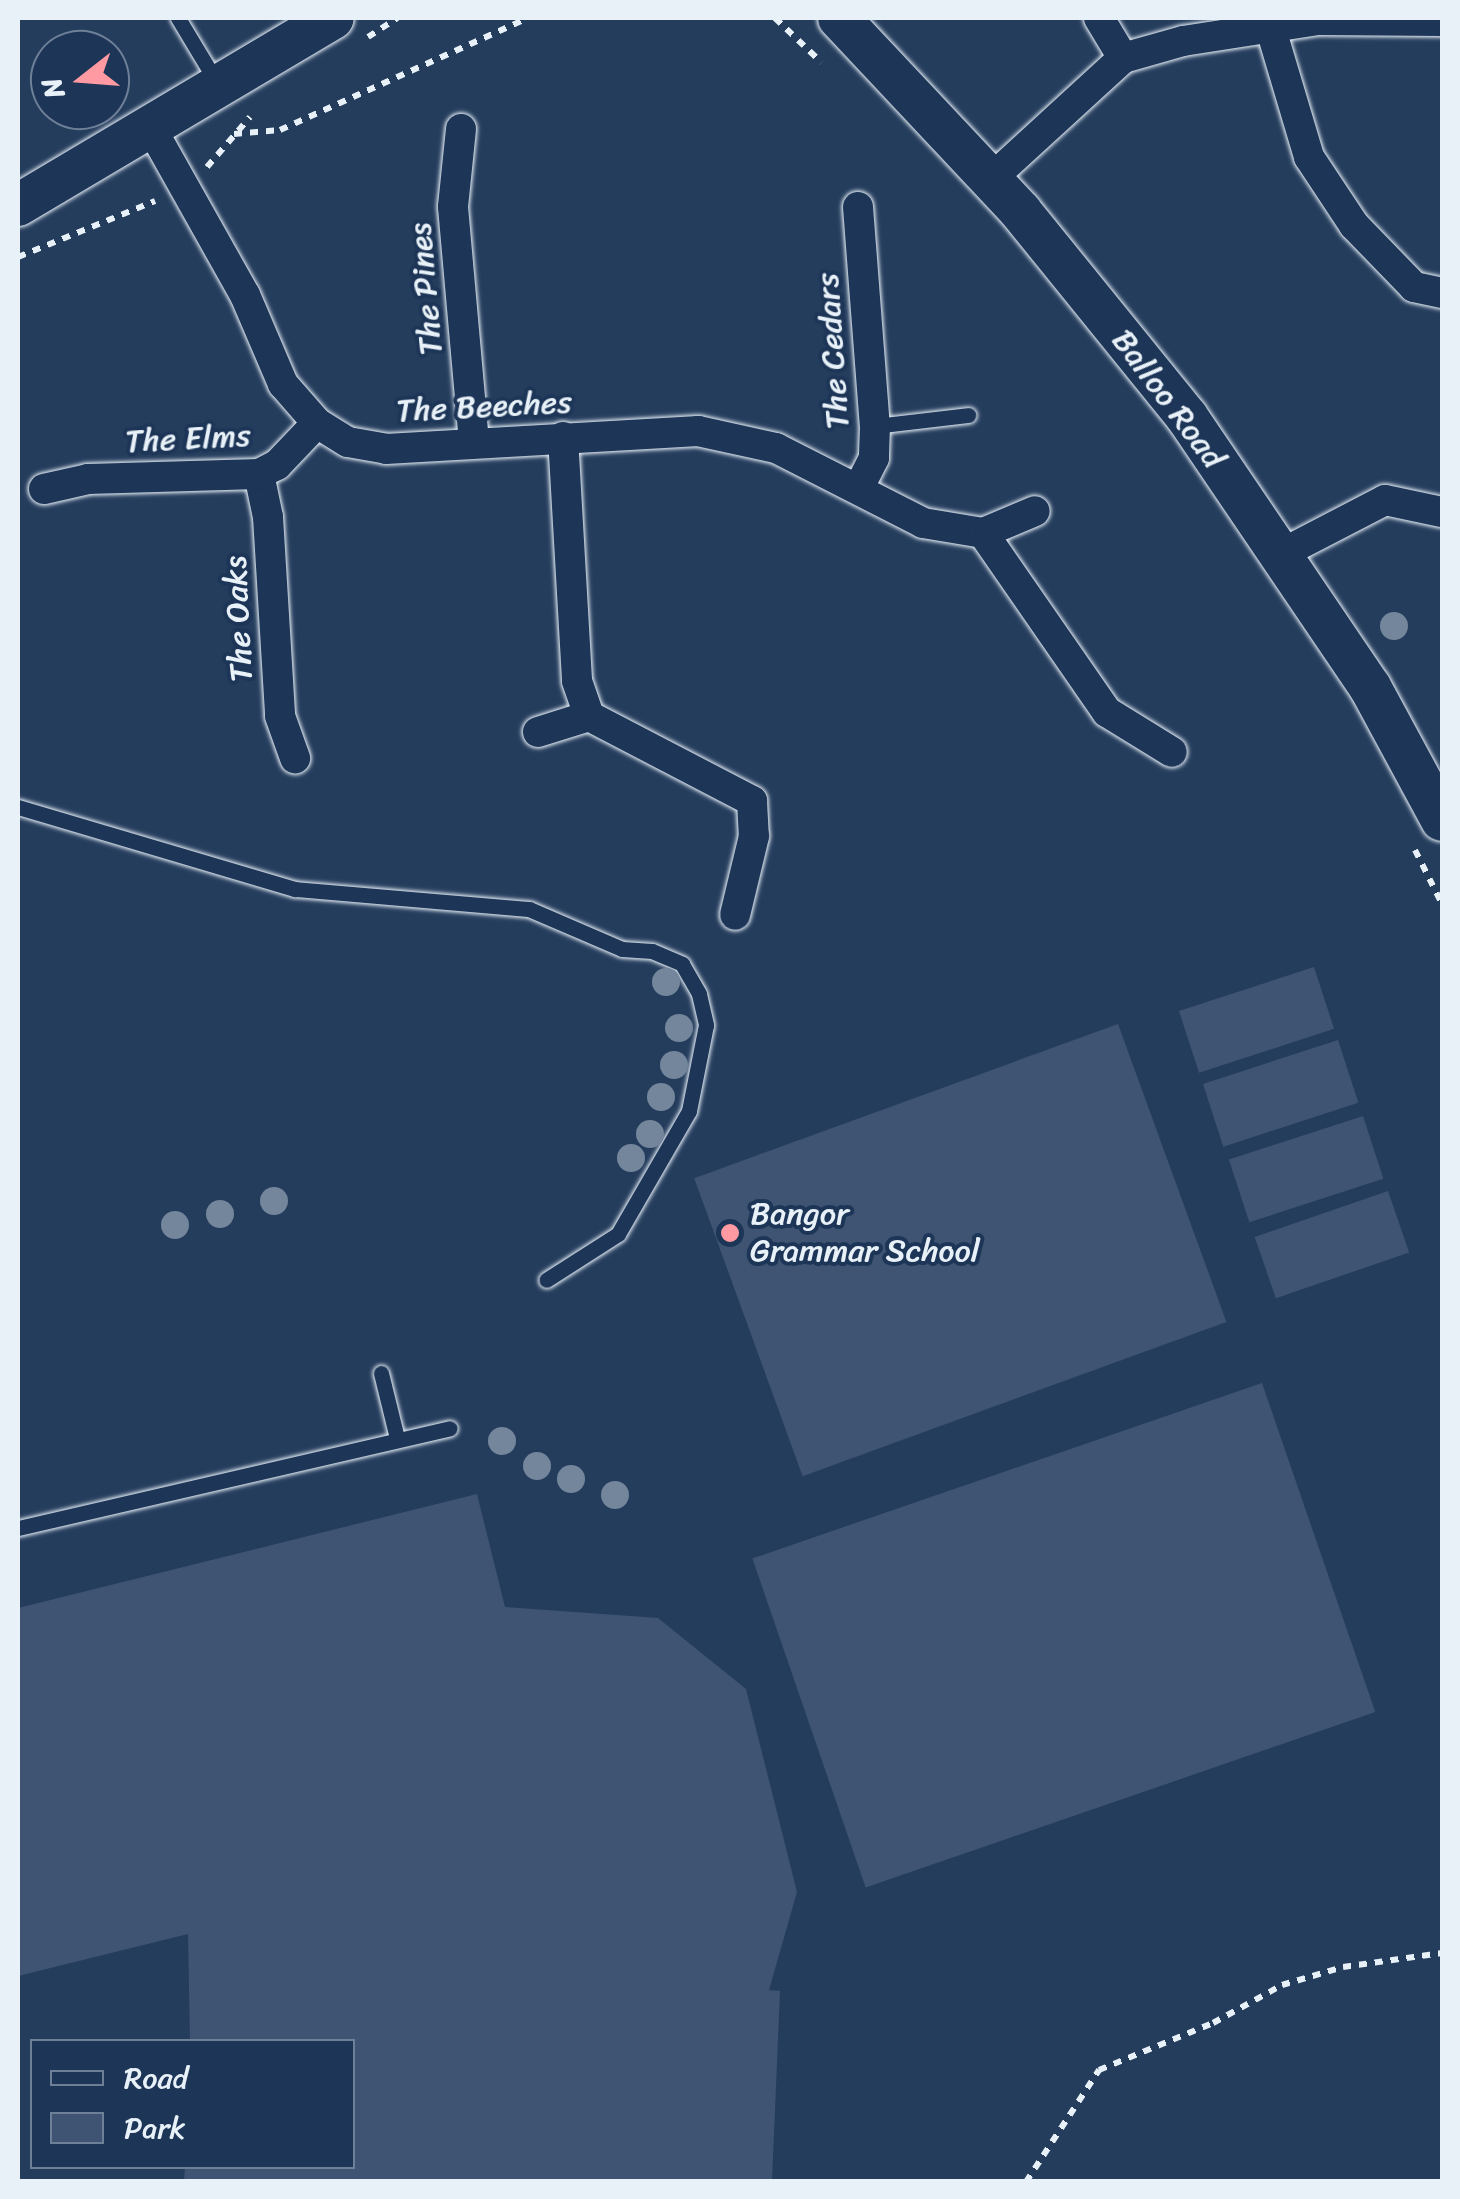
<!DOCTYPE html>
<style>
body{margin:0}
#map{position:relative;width:1460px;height:2199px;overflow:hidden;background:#253d5d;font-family:Sriracha,sans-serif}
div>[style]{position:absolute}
.green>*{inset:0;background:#3e5472;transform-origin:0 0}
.path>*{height:6px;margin-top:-3px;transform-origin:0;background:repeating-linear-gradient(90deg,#e8f1f8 0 8px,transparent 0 16px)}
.roads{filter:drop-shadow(0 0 2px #e8f1f8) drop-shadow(0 0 2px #e8f1f8)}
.lane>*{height:15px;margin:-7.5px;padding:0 7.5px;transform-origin:7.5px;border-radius:7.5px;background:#1d3557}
.street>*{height:30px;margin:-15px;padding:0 15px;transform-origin:15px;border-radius:15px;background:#1d3557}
.secondary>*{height:42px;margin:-21px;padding:0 21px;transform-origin:21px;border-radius:21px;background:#1d3557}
.trees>*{width:28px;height:28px;margin:-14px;border-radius:50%;background:#74869c}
.dots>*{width:28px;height:28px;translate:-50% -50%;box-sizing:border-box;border:5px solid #1d3557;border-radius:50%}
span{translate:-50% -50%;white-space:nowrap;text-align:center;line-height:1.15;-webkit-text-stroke:8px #1d3557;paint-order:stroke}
.street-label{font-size:32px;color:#e8f1f8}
.poi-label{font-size:32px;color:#e8f1f8}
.left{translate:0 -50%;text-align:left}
.frame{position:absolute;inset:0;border:20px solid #e8f1f8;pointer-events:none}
.legend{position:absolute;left:30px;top:2039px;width:325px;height:130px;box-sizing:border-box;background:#1d3557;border:2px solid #6e8097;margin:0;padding:12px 18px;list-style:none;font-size:30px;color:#e8f1f8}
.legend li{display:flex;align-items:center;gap:20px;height:50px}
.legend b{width:50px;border:2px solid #6e8097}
.north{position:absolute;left:30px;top:30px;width:100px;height:100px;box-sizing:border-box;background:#1d3557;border:2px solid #6e8097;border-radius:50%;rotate:253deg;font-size:28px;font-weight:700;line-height:40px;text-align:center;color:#e8f1f8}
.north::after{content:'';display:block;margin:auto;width:35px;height:45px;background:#ff9aa2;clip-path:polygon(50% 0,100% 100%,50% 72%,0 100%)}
</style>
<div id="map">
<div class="green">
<i style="left:1314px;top:967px;width:65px;height:142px;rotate:72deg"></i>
<i style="left:1118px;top:1024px;width:317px;height:451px;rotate:70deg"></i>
<i style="left:1338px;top:1040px;width:66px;height:142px;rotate:72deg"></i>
<i style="left:1363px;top:1116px;width:66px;height:141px;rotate:72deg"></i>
<i style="left:1388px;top:1191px;width:65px;height:141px;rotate:71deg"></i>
<i style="left:1262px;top:1383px;width:348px;height:539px;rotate:71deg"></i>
<i style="clip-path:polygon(477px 1494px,505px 1607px,658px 1618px,746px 1689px,797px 1892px,769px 1990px,780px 1991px,772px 2181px,184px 2181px,185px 2167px,352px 2166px,352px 2042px,190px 2041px,188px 1934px,18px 1976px,18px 1608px)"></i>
</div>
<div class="path">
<i style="left:775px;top:18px;width:64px;rotate:43.7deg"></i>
<i style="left:368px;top:37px;width:35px;rotate:-33deg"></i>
<i style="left:234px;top:134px;width:46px;rotate:-5deg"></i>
<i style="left:280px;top:130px;width:272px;rotate:-24.3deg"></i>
<i style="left:207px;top:167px;width:66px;rotate:-49.3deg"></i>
<i style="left:18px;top:257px;width:148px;rotate:-22.2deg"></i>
<i style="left:1415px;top:850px;width:60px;rotate:63.4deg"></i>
<i style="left:1026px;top:2182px;width:134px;rotate:-56.9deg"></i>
<i style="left:1099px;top:2070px;width:123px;rotate:-22.4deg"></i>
<i style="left:1213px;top:2023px;width:79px;rotate:-28.8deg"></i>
<i style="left:1282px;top:1985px;width:64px;rotate:-16.4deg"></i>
<i style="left:1343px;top:1967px;width:100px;rotate:-8deg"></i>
</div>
<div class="roads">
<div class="lane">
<i style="left:178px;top:18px;width:76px;rotate:59deg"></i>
<i style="left:875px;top:426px;width:94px;rotate:-6.7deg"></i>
<i style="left:18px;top:807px;width:289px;rotate:16.5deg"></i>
<i style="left:295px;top:889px;width:235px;rotate:4.9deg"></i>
<i style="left:529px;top:909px;width:101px;rotate:23.3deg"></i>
<i style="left:622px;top:949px;width:30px;rotate:4deg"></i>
<i style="left:652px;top:951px;width:33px;rotate:23deg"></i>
<i style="left:682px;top:964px;width:34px;rotate:60deg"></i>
<i style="left:699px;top:994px;width:32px;rotate:77deg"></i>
<i style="left:706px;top:1025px;width:88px;rotate:101.2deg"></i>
<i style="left:689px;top:1111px;width:142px;rotate:120deg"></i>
<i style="left:618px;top:1234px;width:85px;rotate:147.4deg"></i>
<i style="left:381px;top:1373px;width:67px;rotate:76.2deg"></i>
<i style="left:18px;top:1528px;width:443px;rotate:-13deg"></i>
</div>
<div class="street">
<i style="left:1099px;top:18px;width:47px;rotate:59deg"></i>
<i style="left:1270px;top:26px;width:137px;rotate:73.4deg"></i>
<i style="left:1309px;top:157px;width:82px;rotate:56.5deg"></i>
<i style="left:1354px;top:225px;width:86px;rotate:45.9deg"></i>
<i style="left:1414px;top:287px;width:29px;rotate:12deg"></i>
<i style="left:150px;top:126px;width:194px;rotate:60.7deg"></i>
<i style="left:245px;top:295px;width:97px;rotate:66.9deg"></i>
<i style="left:283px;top:384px;width:52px;rotate:48.9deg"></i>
<i style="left:317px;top:423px;width:36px;rotate:32deg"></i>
<i style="left:348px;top:442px;width:39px;rotate:10deg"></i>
<i style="left:386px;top:449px;width:313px;rotate:-3.3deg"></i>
<i style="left:698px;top:431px;width:80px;rotate:12.3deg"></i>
<i style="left:776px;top:448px;width:165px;rotate:27deg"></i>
<i style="left:923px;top:523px;width:61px;rotate:9.5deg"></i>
<i style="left:983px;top:533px;width:218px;rotate:55.3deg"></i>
<i style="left:1107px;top:712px;width:76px;rotate:31.6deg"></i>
<i style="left:461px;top:129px;width:78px;rotate:95.9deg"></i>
<i style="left:453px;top:207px;width:236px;rotate:84.9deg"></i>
<i style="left:991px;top:179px;width:179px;rotate:-42.5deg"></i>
<i style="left:1123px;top:58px;width:62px;rotate:-15.8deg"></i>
<i style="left:1183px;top:41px;width:137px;rotate:-8.8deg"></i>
<i style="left:1318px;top:20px;width:124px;rotate:0.5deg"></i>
<i style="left:858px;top:207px;width:220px;rotate:85.6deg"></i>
<i style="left:875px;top:426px;width:32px;rotate:92deg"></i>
<i style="left:874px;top:458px;width:34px;rotate:117deg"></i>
<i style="left:563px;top:437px;width:244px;rotate:86.7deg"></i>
<i style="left:577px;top:681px;width:37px;rotate:71deg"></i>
<i style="left:259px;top:474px;width:44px;rotate:78.2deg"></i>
<i style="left:268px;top:517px;width:199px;rotate:86.5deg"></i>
<i style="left:280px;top:716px;width:45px;rotate:70.3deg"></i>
<i style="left:44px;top:489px;width:45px;rotate:-12.8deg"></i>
<i style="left:88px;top:479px;width:171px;rotate:-1.7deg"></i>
<i style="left:259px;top:474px;width:20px;rotate:-27deg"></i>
<i style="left:277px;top:465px;width:58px;rotate:-46.4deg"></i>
<i style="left:983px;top:533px;width:56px;rotate:-22.9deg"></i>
<i style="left:1281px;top:554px;width:117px;rotate:-27.4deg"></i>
<i style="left:1385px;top:500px;width:58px;rotate:11.9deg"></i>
<i style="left:538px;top:732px;width:53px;rotate:-17.4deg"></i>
<i style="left:589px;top:716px;width:184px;rotate:27.5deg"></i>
<i style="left:752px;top:801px;width:35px;rotate:87deg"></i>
<i style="left:754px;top:836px;width:81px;rotate:103.5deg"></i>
</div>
<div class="secondary">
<i style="left:839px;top:18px;width:266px;rotate:46.8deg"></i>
<i style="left:1021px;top:212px;width:264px;rotate:51deg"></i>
<i style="left:1187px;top:417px;width:326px;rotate:55.9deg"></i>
<i style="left:1370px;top:687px;width:151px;rotate:61.6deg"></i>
<i style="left:18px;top:205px;width:366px;rotate:-30.7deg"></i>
</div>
</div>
<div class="trees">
<i style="left:1394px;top:626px"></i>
<i style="left:666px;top:982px"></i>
<i style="left:679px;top:1028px"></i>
<i style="left:674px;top:1065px"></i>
<i style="left:661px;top:1097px"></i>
<i style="left:650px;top:1134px"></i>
<i style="left:631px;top:1158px"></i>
<i style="left:274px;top:1201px"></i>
<i style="left:220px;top:1214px"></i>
<i style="left:175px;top:1225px"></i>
<i style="left:502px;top:1441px"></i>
<i style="left:537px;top:1466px"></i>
<i style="left:571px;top:1479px"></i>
<i style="left:615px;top:1495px"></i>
</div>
<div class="dots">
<i style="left:730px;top:1233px;background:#ff9aa2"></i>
</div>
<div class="street-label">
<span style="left:426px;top:289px;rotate:-95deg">The Pines</span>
<span style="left:833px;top:351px;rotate:-94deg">The Cedars</span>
<span style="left:1168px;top:399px;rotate:53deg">Balloo Road</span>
<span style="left:484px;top:407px;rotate:-3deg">The Beeches</span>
<span style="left:188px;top:439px;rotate:-3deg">The Elms</span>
<span style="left:239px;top:619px;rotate:-93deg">The Oaks</span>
</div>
<div class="poi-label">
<span class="left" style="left:750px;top:1233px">Bangor<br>Grammar School</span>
</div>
<div class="frame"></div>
<ul class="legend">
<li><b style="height:12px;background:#1d3557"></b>Road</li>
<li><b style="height:28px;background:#3e5472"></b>Park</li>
</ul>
<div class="north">N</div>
</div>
